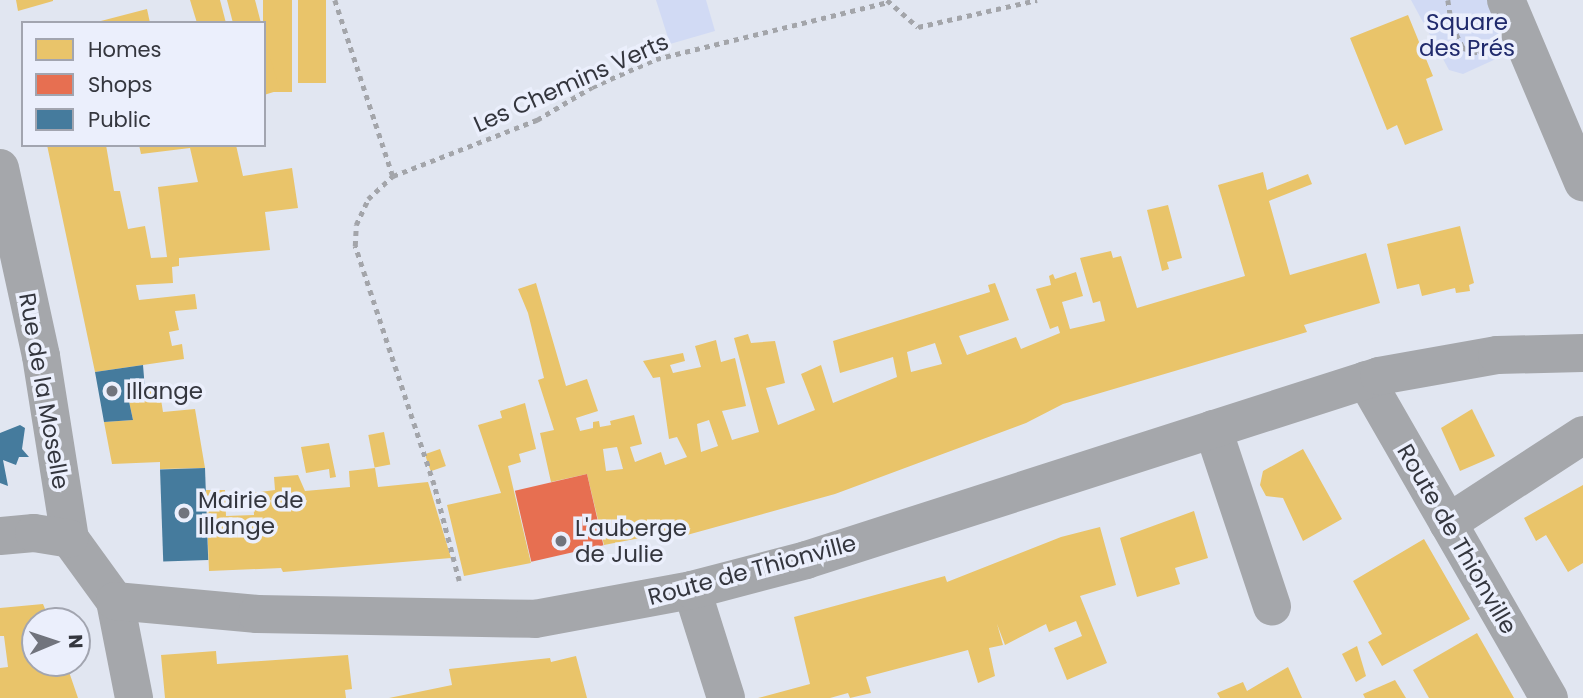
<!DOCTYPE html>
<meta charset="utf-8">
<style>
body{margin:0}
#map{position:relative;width:1583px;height:698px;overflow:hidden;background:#e1e6f1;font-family:Poppins,sans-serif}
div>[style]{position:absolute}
.green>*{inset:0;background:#d1daf4}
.homes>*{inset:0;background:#e9c46a;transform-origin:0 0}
.shops>*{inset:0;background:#e76f51;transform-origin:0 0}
.public>*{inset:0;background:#457b9d;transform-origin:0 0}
.path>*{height:4.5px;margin-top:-2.25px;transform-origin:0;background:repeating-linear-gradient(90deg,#a3a5aa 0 5px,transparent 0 10px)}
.minor>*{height:38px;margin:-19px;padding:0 19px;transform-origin:19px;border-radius:19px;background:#a5a7ab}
.dots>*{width:19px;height:19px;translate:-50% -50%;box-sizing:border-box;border:4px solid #ebeffc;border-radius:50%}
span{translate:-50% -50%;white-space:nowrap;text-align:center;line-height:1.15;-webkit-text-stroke:7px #ebeffc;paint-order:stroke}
.park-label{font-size:23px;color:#202a6c}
.street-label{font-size:23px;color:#34363e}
.poi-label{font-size:23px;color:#34363e}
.left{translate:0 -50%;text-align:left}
.legend{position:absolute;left:21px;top:21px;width:245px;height:126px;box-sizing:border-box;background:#ebeffc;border:2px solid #a2a5b0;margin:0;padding:9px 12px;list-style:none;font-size:21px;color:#34363e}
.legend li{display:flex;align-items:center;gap:14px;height:35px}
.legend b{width:35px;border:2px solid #a2a5b0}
.north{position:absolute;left:21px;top:607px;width:70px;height:70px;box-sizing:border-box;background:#ebeffc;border:2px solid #a2a5b0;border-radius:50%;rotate:88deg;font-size:19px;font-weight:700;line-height:28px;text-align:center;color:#34363e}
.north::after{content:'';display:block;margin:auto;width:24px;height:32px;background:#71747d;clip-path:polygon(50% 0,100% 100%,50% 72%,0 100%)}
</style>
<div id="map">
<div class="green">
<i style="clip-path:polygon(656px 0,706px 0,715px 31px,670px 44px)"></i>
<i style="clip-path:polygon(1411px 0,1487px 0,1509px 53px,1463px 74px,1449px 70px)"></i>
</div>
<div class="homes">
<i style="clip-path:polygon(16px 0,53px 0,53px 1px,18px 11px)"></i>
<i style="clip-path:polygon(190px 0,220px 0,226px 23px,197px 23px)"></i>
<i style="clip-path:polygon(227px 0,255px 0,261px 23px,233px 23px)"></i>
<i style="left:263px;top:0;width:29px;height:92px"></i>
<i style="left:298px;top:0;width:28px;height:83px"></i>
<i style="clip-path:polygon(147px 9px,150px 23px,97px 23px,97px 22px)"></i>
<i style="clip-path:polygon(1408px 15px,1433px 76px,1426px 79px,1443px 130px,1405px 145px,1397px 125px,1387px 130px,1350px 38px)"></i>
<i style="clip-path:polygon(264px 37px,280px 90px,264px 95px)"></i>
<i style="clip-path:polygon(47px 145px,106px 145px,114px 191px,120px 191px,128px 229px,145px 226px,151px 258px,167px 257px,158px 187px,198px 182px,190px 148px,141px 154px,139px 145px,236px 145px,243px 176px,292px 168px,298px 208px,265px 212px,270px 250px,179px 258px,179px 266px,172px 267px,173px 283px,136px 285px,139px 300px,195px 294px,197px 309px,175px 311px,179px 330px,169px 332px,172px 346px,182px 344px,184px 359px,95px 372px)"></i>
<i style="clip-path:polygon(evenodd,1263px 172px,1267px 190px,1308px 174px,1312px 184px,1269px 201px,1290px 275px,1366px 253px,1380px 303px,1304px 325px,1307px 332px,1063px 404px,1026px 423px,835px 494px,676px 538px,676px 531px,604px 545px,587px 474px,551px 482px,540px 433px,554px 430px,538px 380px,544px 378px,528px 313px,518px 289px,536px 283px,566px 386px,587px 379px,598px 411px,576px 418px,580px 431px,593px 428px,593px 422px,599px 421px,600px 427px,611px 425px,610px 421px,634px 415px,642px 444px,630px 447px,635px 462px,661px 452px,665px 465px,687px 457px,677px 437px,669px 439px,660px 377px,653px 378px,643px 361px,683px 353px,685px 361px,670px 365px,673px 373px,701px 367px,695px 346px,716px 340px,721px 362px,735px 358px,746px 406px,722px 411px,732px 440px,759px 432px,734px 338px,748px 334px,751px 343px,775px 341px,785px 383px,766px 388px,778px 425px,815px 410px,801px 374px,821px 365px,833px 403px,897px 377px,893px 357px,840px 373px,833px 341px,990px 292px,988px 285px,995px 283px,1009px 320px,959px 336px,967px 355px,1016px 337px,1021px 349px,1060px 333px,1058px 326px,1050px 329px,1036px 289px,1051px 285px,1049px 276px,1053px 274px,1055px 279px,1076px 272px,1083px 296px,1062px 302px,1070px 329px,1105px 321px,1100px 301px,1093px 303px,1080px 258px,1111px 251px,1113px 258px,1121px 256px,1137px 308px,1245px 276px,1218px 185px,1263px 172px,935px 343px,942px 364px,911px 372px,907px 352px,935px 343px,1263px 172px,709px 420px,718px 446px,701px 452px,697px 424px,709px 420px,1263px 172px,617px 447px,623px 469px,606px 471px,603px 449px,617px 447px)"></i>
<i style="clip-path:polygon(1168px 205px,1182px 258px,1167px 262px,1169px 269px,1162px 271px,1147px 210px)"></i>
<i style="clip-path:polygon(1460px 226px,1474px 283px,1469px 285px,1470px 291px,1456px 293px,1455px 288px,1422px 296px,1419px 284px,1397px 289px,1387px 244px)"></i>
<i style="clip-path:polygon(159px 387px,163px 412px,195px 409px,205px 468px,160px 469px,160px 462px,112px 464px,104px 422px,133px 420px,127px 392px)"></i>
<i style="clip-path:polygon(525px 403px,536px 449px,519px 454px,521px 462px,508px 466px,531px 563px,464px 576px,447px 505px,501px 493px,478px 425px,502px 418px,500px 411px)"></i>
<i style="clip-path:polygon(1472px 409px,1495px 456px,1460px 471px,1441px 428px)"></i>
<i style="left:384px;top:432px;width:33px;height:16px;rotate:79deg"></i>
<i style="clip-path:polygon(329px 443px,336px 477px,330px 478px,329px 469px,306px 473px,301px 447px)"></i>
<i style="left:440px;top:449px;width:18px;height:16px;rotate:71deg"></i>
<i style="clip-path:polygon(1303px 449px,1342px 519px,1303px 541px,1283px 498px,1266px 496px,1260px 485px,1263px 471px)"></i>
<i style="clip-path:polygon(375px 468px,378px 487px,428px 482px,451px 558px,283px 572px,281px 568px,209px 571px,206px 490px,225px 490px,226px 516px,254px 515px,253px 493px,275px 490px,274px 477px,298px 475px,305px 491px,350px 487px,349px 471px)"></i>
<i style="clip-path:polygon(1583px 485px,1583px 563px,1568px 572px,1546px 535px,1536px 541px,1524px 518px)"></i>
<i style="clip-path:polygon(1194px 511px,1208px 558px,1175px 568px,1180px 584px,1137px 597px,1120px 538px)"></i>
<i style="clip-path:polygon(1100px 527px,1116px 585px,1080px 596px,1107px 663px,1067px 680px,1054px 648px,1082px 636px,1076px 621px,1049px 632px,1046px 624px,1005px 645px,997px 624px,1003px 645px,989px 648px,995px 676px,978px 683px,968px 650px,866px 677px,871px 693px,850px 698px,848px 693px,830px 698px,758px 698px,810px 684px,794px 617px,945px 576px,947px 582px,1061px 537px)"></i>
<i style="clip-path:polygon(1424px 539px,1470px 619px,1382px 666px,1368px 642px,1382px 634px,1353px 581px)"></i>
<i style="clip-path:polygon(43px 604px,50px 621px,35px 621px,35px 663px,66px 663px,78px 698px,0 698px,0 668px,8px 667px,4px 636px,0 636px,0 608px)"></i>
<i style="clip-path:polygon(1477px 633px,1514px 698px,1429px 698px,1413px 670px)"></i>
<i style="clip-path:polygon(1357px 646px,1366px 676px,1356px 682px,1342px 654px)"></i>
<i style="clip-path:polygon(216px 651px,217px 664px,348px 655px,352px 689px,345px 690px,346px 698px,165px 698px,161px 655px)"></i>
<i style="clip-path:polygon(576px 656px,587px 698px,389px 698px,452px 685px,449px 669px,550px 658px,551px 662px)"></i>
<i style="clip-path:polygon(1288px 667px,1302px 698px,1220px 698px,1217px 693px,1243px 682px,1247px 691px)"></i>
<i style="clip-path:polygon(1395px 680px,1406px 698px,1365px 698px,1363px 694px)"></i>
</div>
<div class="shops">
<i style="left:587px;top:474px;width:73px;height:74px;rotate:77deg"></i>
</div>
<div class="public">
<i style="clip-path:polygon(143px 365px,145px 389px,127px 392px,133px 420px,104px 422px,95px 372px)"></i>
<i style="clip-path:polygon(20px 425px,25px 428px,22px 449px,29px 457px,19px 457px,16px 465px,3px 460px,8px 486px,0 483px,0 433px)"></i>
<i style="left:205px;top:468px;width:92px;height:45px;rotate:88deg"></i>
</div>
<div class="path">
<i style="left:335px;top:0;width:185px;rotate:71.8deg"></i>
<i style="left:887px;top:0;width:41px;rotate:41.1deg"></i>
<i style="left:918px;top:27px;width:122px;rotate:-12.8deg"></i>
<i style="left:1448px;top:0;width:25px;rotate:81deg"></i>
<i style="left:1452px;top:25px;width:25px;rotate:64deg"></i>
<i style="left:1463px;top:48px;width:16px;rotate:18deg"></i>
<i style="left:1478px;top:53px;width:9px;rotate:-36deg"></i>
<i style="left:459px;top:581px;width:99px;rotate:-104.6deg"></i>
<i style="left:434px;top:485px;width:252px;rotate:-108.3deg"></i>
<i style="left:355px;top:246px;width:21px;rotate:-87deg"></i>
<i style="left:356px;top:225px;width:29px;rotate:-65deg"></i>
<i style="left:368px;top:199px;width:34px;rotate:-43deg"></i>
<i style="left:393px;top:176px;width:155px;rotate:-21.3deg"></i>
<i style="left:537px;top:120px;width:64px;rotate:-31deg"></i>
<i style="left:592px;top:87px;width:70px;rotate:-23.6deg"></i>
<i style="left:656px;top:59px;width:239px;rotate:-13.8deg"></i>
</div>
<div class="minor">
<i style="left:1506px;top:0;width:198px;rotate:67.1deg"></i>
<i style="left:0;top:168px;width:192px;rotate:77.7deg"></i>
<i style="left:41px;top:356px;width:185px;rotate:81deg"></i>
<i style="left:70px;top:539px;width:77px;rotate:54deg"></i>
<i style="left:115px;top:601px;width:99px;rotate:78.9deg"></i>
<i style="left:1366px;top:380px;width:367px;rotate:60.1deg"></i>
<i style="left:1213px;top:429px;width:187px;rotate:71.6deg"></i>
<i style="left:1448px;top:523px;width:161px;rotate:-33.1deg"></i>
<i style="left:0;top:536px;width:34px;rotate:-5deg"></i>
<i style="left:34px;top:533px;width:36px;rotate:9deg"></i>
<i style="left:692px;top:590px;width:113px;rotate:72.5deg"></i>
<i style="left:115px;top:601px;width:143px;rotate:5.2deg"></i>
<i style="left:257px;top:614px;width:278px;rotate:1deg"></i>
<i style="left:535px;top:619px;width:160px;rotate:-10.5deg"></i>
<i style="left:692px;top:590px;width:118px;rotate:-14.7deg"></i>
<i style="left:806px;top:560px;width:602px;rotate:-17.8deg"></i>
<i style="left:1379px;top:376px;width:120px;rotate:-10.1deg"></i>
<i style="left:1497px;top:355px;width:86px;rotate:-1.3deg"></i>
</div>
<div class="dots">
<i style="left:112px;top:391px;background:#71747d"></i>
<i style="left:184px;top:513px;background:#71747d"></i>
<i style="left:561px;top:541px;background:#71747d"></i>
</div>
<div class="park-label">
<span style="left:1467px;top:35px">Square<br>des Prés</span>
</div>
<div class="street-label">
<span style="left:571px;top:83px;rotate:-24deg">Les Chemins Verts</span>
<span style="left:44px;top:391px;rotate:80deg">Rue de la Moselle</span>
<span style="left:1457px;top:539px;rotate:60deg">Route de Thionville</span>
<span style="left:752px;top:570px;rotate:-15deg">Route de Thionville</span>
</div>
<div class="poi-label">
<span class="left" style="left:126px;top:391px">Illange</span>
<span class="left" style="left:198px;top:513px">Mairie de<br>Illange</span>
<span class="left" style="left:575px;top:541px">L'auberge<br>de Julie</span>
</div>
<ul class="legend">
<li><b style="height:19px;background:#e9c46a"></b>Homes</li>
<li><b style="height:19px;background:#e76f51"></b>Shops</li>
<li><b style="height:19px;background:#457b9d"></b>Public</li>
</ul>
<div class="north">N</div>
</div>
